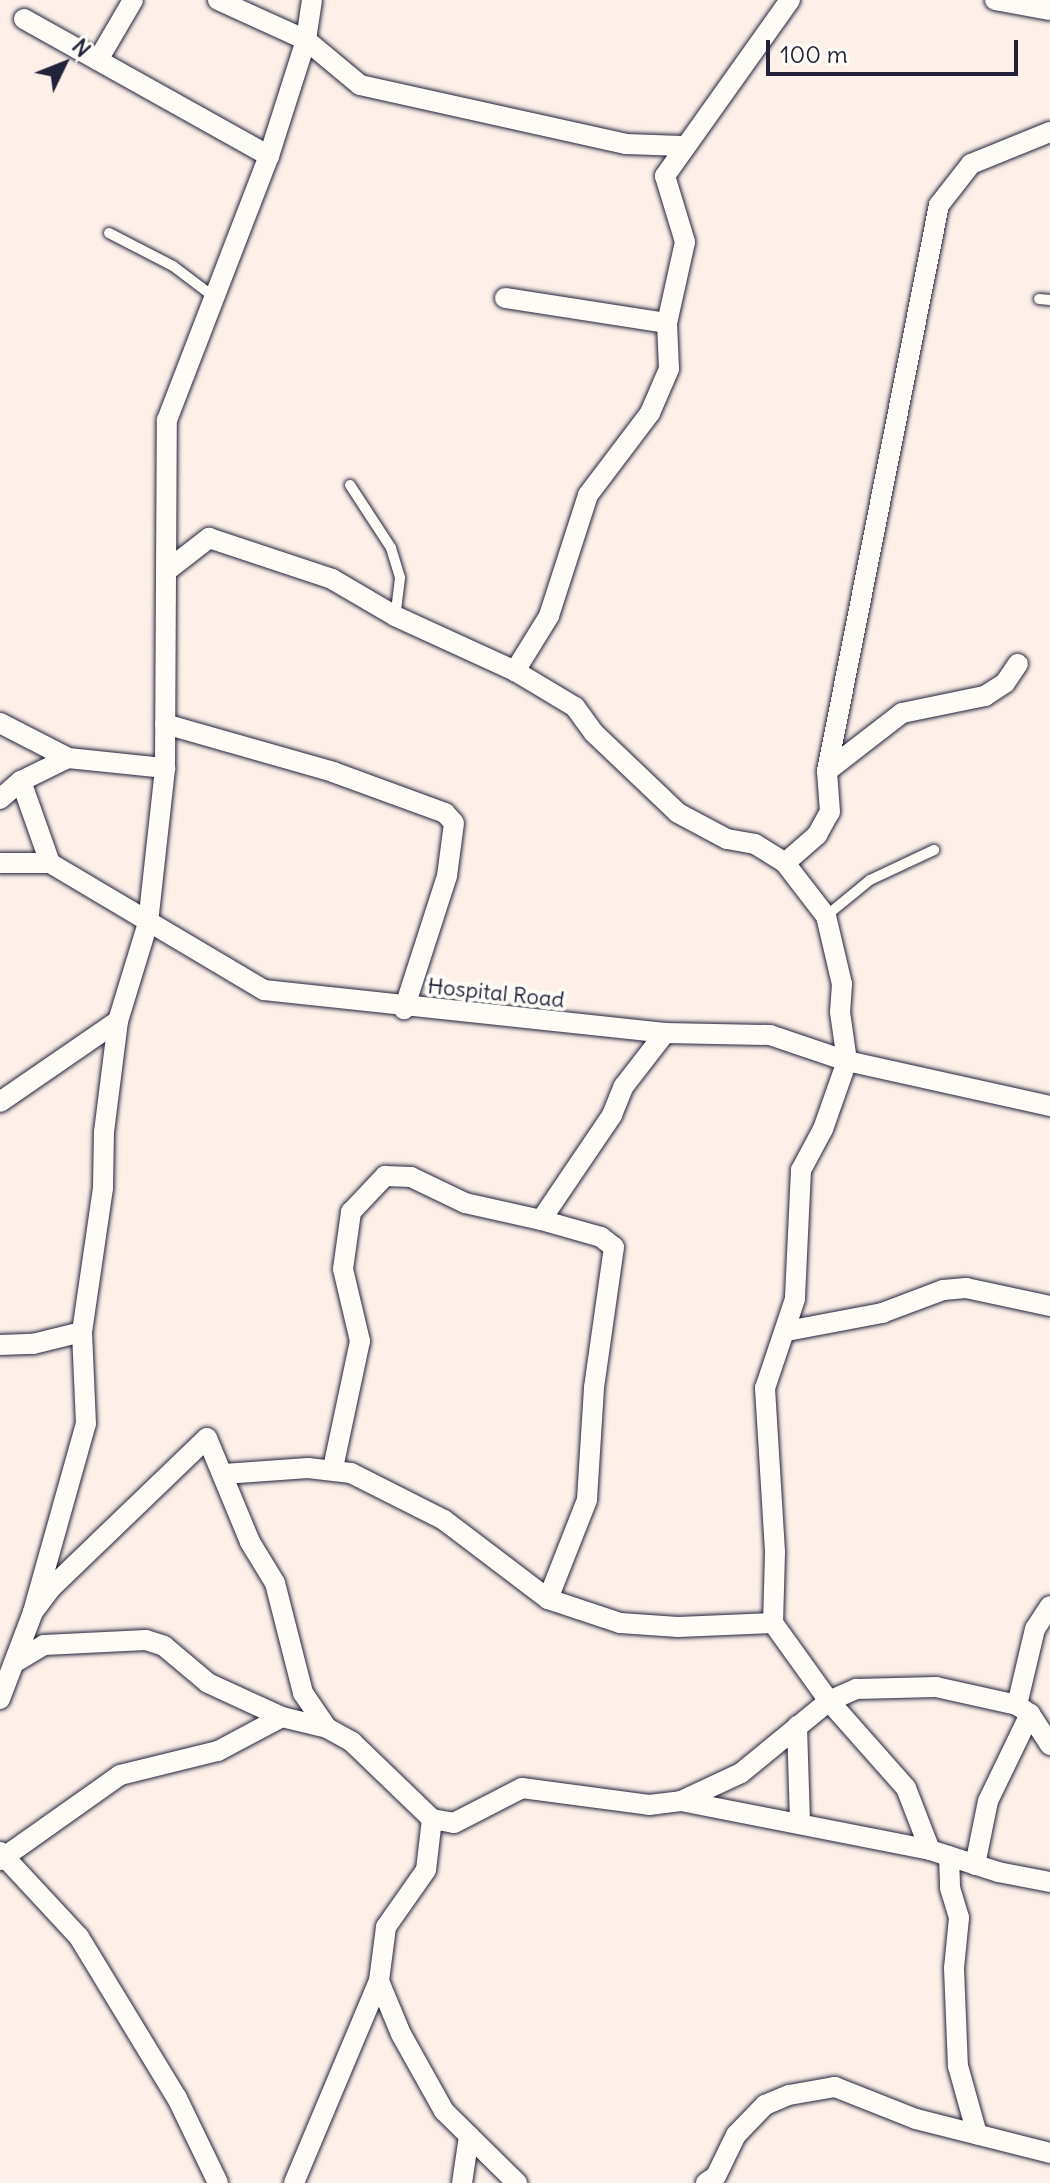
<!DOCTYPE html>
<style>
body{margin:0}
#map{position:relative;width:1050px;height:2183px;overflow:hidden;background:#fcf0e9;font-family:Delius,sans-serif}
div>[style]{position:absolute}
.roads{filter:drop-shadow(0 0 2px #22223b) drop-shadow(0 0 2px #22223b)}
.lane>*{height:10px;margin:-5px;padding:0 5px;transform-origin:5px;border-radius:5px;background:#fdfcf7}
.street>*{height:20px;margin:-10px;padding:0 10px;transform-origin:10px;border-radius:10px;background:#fdfcf7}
span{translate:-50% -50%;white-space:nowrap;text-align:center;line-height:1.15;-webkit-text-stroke:8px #fdfcf7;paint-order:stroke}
.street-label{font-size:22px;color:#22223b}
.north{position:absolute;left:24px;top:24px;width:80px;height:80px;-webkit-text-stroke:6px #fdfcf7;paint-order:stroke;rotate:47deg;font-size:22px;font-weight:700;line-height:32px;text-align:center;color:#22223b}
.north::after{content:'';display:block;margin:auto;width:28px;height:36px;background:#22223b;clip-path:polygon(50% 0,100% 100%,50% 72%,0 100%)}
.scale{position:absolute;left:766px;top:40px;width:252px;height:36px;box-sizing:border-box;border:4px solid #22223b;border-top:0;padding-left:10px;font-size:24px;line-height:28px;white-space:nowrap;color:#22223b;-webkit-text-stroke:6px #fdfcf7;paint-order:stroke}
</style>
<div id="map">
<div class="roads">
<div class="lane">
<i style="left:109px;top:233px;width:72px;rotate:27.3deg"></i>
<i style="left:173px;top:266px;width:51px;rotate:37.1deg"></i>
<i style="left:1039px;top:299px;width:11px;rotate:5deg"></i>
<i style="left:350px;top:485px;width:75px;rotate:56.9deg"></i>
<i style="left:391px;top:548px;width:31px;rotate:73deg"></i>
<i style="left:400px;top:578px;width:38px;rotate:97deg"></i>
<i style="left:826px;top:916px;width:57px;rotate:-39.3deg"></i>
<i style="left:870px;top:880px;width:71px;rotate:-25.1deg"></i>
</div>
<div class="street">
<i style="left:218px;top:0;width:97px;rotate:24.4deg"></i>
<i style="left:306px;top:40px;width:70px;rotate:39.8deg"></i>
<i style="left:360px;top:85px;width:272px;rotate:12.5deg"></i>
<i style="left:626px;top:144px;width:56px;rotate:2deg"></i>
<i style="left:790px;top:0;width:216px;rotate:125.4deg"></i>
<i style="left:665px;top:176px;width:69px;rotate:73.1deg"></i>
<i style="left:685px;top:242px;width:83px;rotate:102.5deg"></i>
<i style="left:667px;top:323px;width:46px;rotate:87.5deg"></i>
<i style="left:669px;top:369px;width:48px;rotate:113.4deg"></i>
<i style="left:650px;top:413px;width:103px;rotate:127.1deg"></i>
<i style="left:588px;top:495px;width:127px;rotate:107.9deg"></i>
<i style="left:549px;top:616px;width:65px;rotate:121.7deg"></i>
<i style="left:515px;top:671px;width:70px;rotate:31deg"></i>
<i style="left:575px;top:707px;width:32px;rotate:54deg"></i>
<i style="left:594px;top:733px;width:116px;rotate:43.6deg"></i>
<i style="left:678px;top:813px;width:55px;rotate:28deg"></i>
<i style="left:727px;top:839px;width:28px;rotate:10deg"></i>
<i style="left:755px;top:844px;width:36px;rotate:32deg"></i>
<i style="left:785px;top:863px;width:67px;rotate:52.3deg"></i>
<i style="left:826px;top:916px;width:70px;rotate:76.8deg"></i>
<i style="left:842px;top:984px;width:28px;rotate:94deg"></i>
<i style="left:840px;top:1012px;width:49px;rotate:81.9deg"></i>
<i style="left:847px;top:1061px;width:72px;rotate:109.4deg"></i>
<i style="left:823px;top:1129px;width:47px;rotate:118.2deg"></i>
<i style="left:801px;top:1170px;width:129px;rotate:92.7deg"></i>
<i style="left:795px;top:1299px;width:94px;rotate:108.6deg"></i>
<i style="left:765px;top:1388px;width:165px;rotate:86.5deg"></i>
<i style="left:775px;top:1553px;width:70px;rotate:91.6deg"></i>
<i style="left:773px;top:1623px;width:96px;rotate:54.3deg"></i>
<i style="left:829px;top:1701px;width:116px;rotate:48.5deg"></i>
<i style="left:906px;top:1788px;width:66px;rotate:68.8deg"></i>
<i style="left:995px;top:0;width:56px;rotate:10.3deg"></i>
<i style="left:24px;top:19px;width:281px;rotate:29.2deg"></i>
<i style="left:98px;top:60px;width:69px;rotate:-59.7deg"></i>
<i style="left:505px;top:298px;width:164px;rotate:8.8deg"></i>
<i style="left:169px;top:569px;width:51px;rotate:-37.8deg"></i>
<i style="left:209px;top:538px;width:130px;rotate:18.4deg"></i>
<i style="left:332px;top:579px;width:73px;rotate:30.4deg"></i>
<i style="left:395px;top:616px;width:132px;rotate:24.6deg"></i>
<i style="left:0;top:723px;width:76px;rotate:27.2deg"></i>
<i style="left:165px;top:724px;width:175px;rotate:15.9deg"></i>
<i style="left:333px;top:772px;width:119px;rotate:20.1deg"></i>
<i style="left:445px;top:813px;width:13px;rotate:48deg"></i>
<i style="left:454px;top:823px;width:53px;rotate:97.5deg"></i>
<i style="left:447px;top:876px;width:140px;rotate:107.9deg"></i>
<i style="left:827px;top:771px;width:95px;rotate:-37.7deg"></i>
<i style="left:902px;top:713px;width:85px;rotate:-11.6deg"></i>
<i style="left:985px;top:696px;width:24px;rotate:-33deg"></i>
<i style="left:1005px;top:683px;width:23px;rotate:-56deg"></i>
<i style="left:21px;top:781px;width:87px;rotate:70.5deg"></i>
<i style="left:50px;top:863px;width:249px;rotate:30.7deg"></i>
<i style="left:264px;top:990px;width:403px;rotate:6.1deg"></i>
<i style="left:665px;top:1033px;width:105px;rotate:1.1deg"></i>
<i style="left:770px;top:1035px;width:81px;rotate:18.7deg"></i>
<i style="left:847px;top:1061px;width:208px;rotate:12.5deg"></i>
<i style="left:0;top:799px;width:28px;rotate:-41deg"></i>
<i style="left:21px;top:781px;width:52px;rotate:-26.1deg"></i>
<i style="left:68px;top:758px;width:98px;rotate:5.9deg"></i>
<i style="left:165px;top:768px;width:348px;rotate:-89.7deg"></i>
<i style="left:167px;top:420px;width:283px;rotate:-68.9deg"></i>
<i style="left:269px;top:156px;width:122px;rotate:-72.3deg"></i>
<i style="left:306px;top:40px;width:40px;rotate:-81.5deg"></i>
<i style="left:0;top:863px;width:50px"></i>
<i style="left:785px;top:863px;width:43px;rotate:-41.2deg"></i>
<i style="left:817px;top:835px;width:26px;rotate:-61deg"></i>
<i style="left:830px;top:812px;width:41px;rotate:-94.2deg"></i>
<i style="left:827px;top:771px;width:577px;rotate:-78.81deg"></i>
<i style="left:939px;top:205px;width:52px;rotate:-52deg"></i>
<i style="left:971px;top:164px;width:85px;rotate:-22.1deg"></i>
<i style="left:0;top:1102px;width:143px;rotate:-34.5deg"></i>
<i style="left:541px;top:1220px;width:62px;rotate:15.8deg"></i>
<i style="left:601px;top:1237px;width:16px;rotate:38deg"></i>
<i style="left:614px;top:1247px;width:142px;rotate:98.1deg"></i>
<i style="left:594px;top:1388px;width:112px;rotate:93.6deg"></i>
<i style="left:587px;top:1500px;width:106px;rotate:111.5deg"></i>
<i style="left:787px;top:1331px;width:97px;rotate:-10.7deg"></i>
<i style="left:882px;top:1313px;width:65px;rotate:-20.7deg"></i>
<i style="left:943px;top:1290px;width:23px;rotate:-5deg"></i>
<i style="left:966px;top:1288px;width:86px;rotate:12.1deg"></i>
<i style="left:0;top:1345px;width:33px;rotate:-2deg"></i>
<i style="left:33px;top:1344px;width:50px;rotate:-13.8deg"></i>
<i style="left:333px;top:1468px;width:130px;rotate:-78deg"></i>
<i style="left:360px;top:1341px;width:74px;rotate:-103.3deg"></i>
<i style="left:343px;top:1269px;width:58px;rotate:-82deg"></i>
<i style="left:351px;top:1212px;width:50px;rotate:-46.6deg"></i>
<i style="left:385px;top:1176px;width:26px;rotate:2deg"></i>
<i style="left:411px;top:1177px;width:60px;rotate:25.7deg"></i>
<i style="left:465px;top:1203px;width:78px;rotate:12.6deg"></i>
<i style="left:541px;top:1220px;width:127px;rotate:-55.9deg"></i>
<i style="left:612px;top:1115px;width:31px;rotate:-68deg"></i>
<i style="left:624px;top:1086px;width:67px;rotate:-52.3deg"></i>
<i style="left:224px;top:1474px;width:84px;rotate:-4.1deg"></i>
<i style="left:308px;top:1468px;width:43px;rotate:6.6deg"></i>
<i style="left:351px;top:1473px;width:104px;rotate:26.8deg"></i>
<i style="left:444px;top:1520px;width:131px;rotate:37.2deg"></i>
<i style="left:548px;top:1599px;width:76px;rotate:18.4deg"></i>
<i style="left:620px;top:1623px;width:58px;rotate:3.9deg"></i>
<i style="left:678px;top:1627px;width:95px;rotate:-2.4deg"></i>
<i style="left:33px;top:1612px;width:195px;rotate:-74.3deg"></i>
<i style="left:86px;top:1424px;width:92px;rotate:-92.5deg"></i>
<i style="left:82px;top:1332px;width:146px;rotate:-81.7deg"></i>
<i style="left:103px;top:1188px;width:56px;rotate:-89deg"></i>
<i style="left:104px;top:1132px;width:112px;rotate:-82.8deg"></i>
<i style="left:118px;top:1021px;width:102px;rotate:-73deg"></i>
<i style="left:148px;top:923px;width:156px;rotate:-83.7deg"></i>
<i style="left:14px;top:1663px;width:35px;rotate:-31deg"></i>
<i style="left:44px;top:1645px;width:102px;rotate:-2.8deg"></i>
<i style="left:146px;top:1640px;width:19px;rotate:18deg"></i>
<i style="left:164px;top:1646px;width:57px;rotate:40.1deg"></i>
<i style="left:208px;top:1683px;width:81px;rotate:24.7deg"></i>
<i style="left:0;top:1699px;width:93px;rotate:-69.2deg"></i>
<i style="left:33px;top:1612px;width:30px;rotate:-53deg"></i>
<i style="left:51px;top:1588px;width:216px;rotate:-43.9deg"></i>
<i style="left:207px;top:1438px;width:113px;rotate:67.5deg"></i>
<i style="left:250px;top:1542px;width:48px;rotate:58.6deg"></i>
<i style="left:275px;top:1583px;width:114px;rotate:75.7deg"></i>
<i style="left:303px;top:1693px;width:42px;rotate:55.6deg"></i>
<i style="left:1017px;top:1705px;width:78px;rotate:-76.7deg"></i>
<i style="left:1035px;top:1629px;width:27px;rotate:-57deg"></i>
<i style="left:797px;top:1726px;width:98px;rotate:88.2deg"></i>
<i style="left:681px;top:1801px;width:254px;rotate:11.1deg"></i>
<i style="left:930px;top:1850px;width:71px;rotate:17.9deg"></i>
<i style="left:998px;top:1872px;width:53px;rotate:10.9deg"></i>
<i style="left:432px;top:1819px;width:51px;rotate:96.7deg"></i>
<i style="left:426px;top:1870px;width:70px;rotate:125.1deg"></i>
<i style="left:386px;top:1927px;width:54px;rotate:97.4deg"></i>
<i style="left:379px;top:1981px;width:57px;rotate:67.5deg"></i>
<i style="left:401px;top:2034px;width:88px;rotate:60.8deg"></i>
<i style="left:444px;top:2111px;width:103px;rotate:44.6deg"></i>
<i style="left:0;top:1852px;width:116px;rotate:47.1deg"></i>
<i style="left:79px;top:1937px;width:188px;rotate:58.7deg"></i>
<i style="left:177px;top:2098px;width:94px;rotate:64.2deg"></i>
<i style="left:949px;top:1856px;width:32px;rotate:88deg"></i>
<i style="left:950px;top:1888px;width:31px;rotate:73deg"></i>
<i style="left:959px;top:1918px;width:50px;rotate:95.7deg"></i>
<i style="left:954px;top:1968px;width:98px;rotate:87.7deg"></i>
<i style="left:958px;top:2066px;width:71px;rotate:74.4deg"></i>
<i style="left:0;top:1860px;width:147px;rotate:-35.3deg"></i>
<i style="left:120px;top:1775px;width:101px;rotate:-13.8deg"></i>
<i style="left:218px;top:1751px;width:72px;rotate:-28deg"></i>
<i style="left:282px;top:1717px;width:46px;rotate:13.7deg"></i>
<i style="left:327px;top:1728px;width:29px;rotate:29deg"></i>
<i style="left:352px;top:1742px;width:111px;rotate:43.9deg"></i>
<i style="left:432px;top:1819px;width:22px;rotate:10deg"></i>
<i style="left:454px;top:1823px;width:76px;rotate:-27.2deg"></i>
<i style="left:522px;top:1788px;width:128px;rotate:7.6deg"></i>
<i style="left:649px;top:1805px;width:32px;rotate:-7deg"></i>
<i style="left:681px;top:1801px;width:66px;rotate:-25deg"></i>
<i style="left:741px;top:1773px;width:114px;rotate:-39.3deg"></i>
<i style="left:829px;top:1701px;width:30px;rotate:-24deg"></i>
<i style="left:856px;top:1689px;width:80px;rotate:-1.4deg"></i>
<i style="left:936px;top:1687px;width:83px;rotate:12.5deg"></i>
<i style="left:1017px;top:1705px;width:16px;rotate:35deg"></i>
<i style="left:1030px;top:1714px;width:37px;rotate:57deg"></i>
<i style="left:975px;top:1865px;width:65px;rotate:-78.5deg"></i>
<i style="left:988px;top:1801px;width:97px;rotate:-64.2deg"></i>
<i style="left:294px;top:2183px;width:219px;rotate:-67.2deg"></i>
<i style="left:462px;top:2183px;width:48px;rotate:-81.5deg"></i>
<i style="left:706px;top:2183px;width:12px;rotate:-35deg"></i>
<i style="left:716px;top:2176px;width:46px;rotate:-64deg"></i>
<i style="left:736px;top:2135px;width:42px;rotate:-46deg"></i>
<i style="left:765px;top:2105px;width:26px;rotate:-23deg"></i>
<i style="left:789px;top:2095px;width:47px;rotate:-9.9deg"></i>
<i style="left:835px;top:2087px;width:87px;rotate:21.6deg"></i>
<i style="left:916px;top:2119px;width:138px;rotate:14.2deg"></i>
</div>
</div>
<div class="street-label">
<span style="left:496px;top:993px;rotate:6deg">Hospital Road</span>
</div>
<div class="north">N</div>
<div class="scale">100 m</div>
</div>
